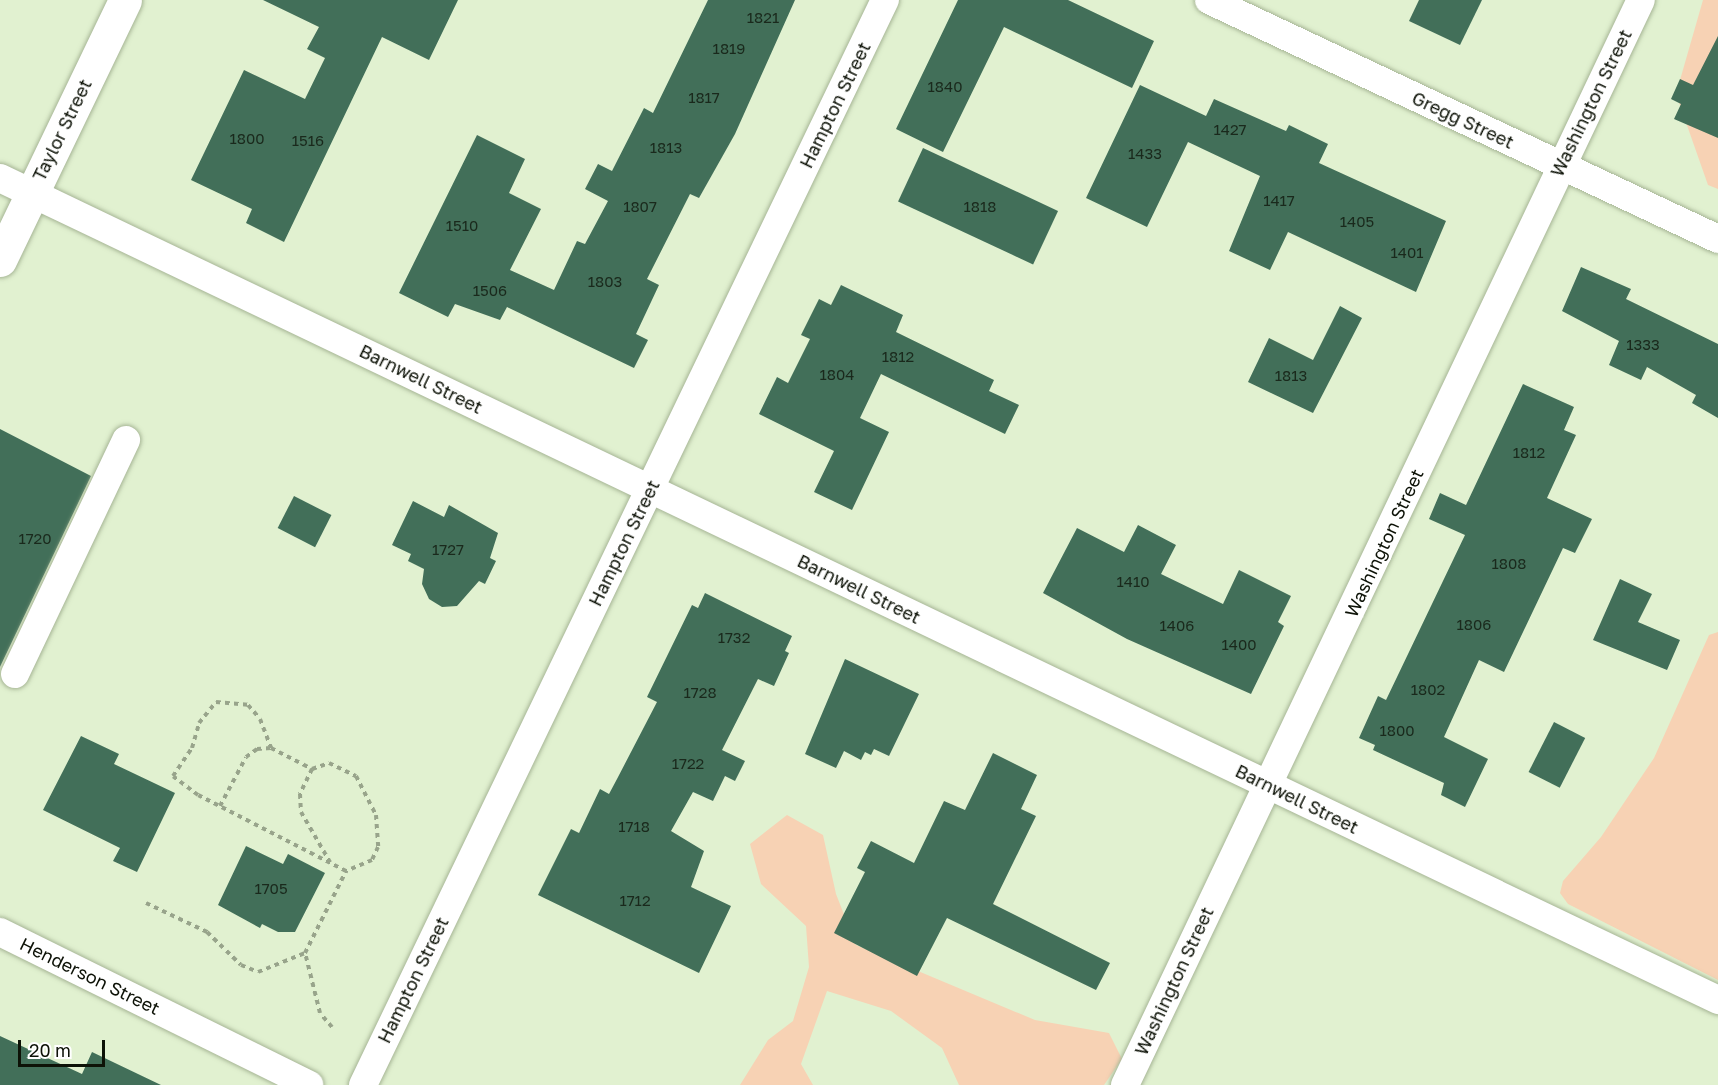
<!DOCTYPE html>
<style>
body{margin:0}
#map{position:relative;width:1718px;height:1085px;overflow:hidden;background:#e1f1d0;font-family:"Golos Text",sans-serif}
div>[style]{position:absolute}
.green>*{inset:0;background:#f7d2b4}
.building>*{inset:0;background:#426f59;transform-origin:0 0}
.path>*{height:4px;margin-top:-2px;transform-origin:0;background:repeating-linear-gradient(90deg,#98a48b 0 4.5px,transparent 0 9px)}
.roads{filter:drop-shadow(0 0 2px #a6b595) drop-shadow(0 0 2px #a6b595)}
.minor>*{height:28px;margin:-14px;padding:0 14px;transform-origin:14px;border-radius:14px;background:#fff}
.major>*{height:33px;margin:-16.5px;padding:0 16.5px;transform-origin:16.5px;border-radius:16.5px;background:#fff}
span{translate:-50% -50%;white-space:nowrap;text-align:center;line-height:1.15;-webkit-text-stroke:5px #fff;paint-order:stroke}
.number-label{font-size:15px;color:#1a291c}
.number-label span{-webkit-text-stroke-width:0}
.street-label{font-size:18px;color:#0d1207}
.scale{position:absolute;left:18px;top:1040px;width:87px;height:27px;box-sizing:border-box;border:3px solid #0d1207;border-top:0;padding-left:8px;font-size:18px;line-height:21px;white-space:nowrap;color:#0d1207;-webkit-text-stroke:4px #fff;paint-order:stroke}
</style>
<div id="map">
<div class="green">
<i style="clip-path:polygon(1703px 0,1718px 0,1718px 189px,1708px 185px,1676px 94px)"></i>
<i style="clip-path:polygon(1718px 632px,1718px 980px,1568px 904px,1560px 893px,1563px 881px,1601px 837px,1654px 758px,1709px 635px)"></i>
<i style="clip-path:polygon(787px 815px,823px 835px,836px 894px,856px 945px,1035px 1020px,1109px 1033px,1122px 1059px,1104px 1085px,959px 1085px,942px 1048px,891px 1011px,827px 991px,801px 1064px,813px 1085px,740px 1085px,768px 1040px,793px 1021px,809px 967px,806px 926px,761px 884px,750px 844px)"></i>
</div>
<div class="building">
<i style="clip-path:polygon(263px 0,458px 0,429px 60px,382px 37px,284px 242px,246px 223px,252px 209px,191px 180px,244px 70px,305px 99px,325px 58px,307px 49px,319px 27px)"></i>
<i style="clip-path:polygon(708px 0,795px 0,735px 134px,699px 198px,690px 194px,647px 279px,659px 285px,636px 334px,648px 340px,634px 368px,507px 307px,500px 320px,455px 304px,448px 317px,399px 293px,477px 135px,525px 159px,509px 193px,541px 209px,510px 270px,554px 290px,577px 241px,585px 244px,608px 201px,585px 189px,598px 164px,612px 171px,644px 108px,653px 113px)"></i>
<i style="clip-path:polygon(958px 0,1068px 0,1154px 41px,1132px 88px,1004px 27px,943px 152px,896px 129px)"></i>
<i style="clip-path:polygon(1419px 0,1482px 0,1460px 45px,1409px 21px)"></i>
<i style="clip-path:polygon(1718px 36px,1718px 138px,1674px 119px,1681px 104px,1671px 99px,1680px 79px,1693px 85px)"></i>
<i style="clip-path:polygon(1140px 85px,1206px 116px,1214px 99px,1286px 131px,1289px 125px,1328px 144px,1319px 163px,1446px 221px,1416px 292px,1288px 232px,1270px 270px,1229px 251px,1260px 176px,1188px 142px,1147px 227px,1086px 198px)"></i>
<i style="left:923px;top:148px;width:149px;height:59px;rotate:25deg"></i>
<i style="clip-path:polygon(1581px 267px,1631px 289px,1626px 299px,1718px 344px,1718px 418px,1692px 403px,1696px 395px,1647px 367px,1641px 380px,1609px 365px,1619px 341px,1562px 311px)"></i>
<i style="clip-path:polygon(841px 285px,903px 315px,896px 332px,994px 380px,989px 391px,1019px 405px,1005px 434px,881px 374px,860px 418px,889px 432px,852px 510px,814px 492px,834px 451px,759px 414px,777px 377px,788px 383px,810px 339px,801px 335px,819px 299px,831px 305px)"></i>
<i style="clip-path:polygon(1340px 306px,1362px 318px,1313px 413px,1248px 382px,1269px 338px,1313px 360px)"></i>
<i style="clip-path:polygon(1523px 384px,1574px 407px,1564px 430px,1576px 435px,1547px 498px,1592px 519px,1575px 553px,1563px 548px,1504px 672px,1479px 660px,1444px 737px,1488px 759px,1465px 807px,1441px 795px,1444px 783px,1373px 750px,1375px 745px,1359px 738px,1378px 696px,1386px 700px,1465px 535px,1429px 519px,1440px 493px,1466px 505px)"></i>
<i style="clip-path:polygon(0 429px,91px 476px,0 667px)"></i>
<i style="left:294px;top:496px;width:42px;height:36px;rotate:27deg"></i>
<i style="clip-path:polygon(413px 501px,444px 517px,449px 505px,498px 533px,490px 558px,496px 561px,485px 584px,479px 581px,457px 606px,442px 607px,429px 599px,422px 584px,424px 569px,408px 561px,411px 554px,392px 545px)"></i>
<i style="clip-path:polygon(1138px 525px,1176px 545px,1161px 574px,1223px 604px,1239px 570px,1291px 596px,1278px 622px,1284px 626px,1251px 694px,1127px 639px,1043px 593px,1077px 528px,1124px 552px)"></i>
<i style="clip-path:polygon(1620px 579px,1652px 594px,1638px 622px,1680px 640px,1667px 670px,1593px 640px)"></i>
<i style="clip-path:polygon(705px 593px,792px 636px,785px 651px,789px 653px,774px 686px,758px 679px,722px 750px,745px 761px,735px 781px,725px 776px,713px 801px,693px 792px,671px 831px,704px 851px,691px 887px,731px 906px,699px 973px,538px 895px,571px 829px,579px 833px,600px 789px,609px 794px,617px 779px,657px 702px,647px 697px,692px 605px,698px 608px)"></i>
<i style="clip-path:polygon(845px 659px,919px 694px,889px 756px,874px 749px,871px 755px,865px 752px,861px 760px,844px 751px,836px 768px,805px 754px)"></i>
<i style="left:1554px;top:722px;width:35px;height:56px;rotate:27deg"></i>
<i style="clip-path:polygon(81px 736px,119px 754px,114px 764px,175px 793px,137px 872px,113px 861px,120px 848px,43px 810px)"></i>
<i style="clip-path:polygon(993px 753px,1037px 775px,1021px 809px,1036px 816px,993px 904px,1110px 963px,1096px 990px,947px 918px,917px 976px,834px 933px,865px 872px,857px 868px,871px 841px,914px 863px,944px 801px,965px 810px)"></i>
<i style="clip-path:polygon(246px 846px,283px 864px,288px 854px,325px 873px,295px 932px,278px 932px,262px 924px,260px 928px,218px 905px)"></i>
<i style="clip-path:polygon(0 1036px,82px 1074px,92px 1052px,161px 1085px,0 1085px)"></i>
</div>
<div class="path">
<i style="left:312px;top:769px;width:28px;rotate:116deg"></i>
<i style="left:300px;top:794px;width:18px;rotate:87deg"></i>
<i style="left:301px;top:812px;width:58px;rotate:59.9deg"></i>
<i style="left:220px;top:806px;width:55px;rotate:-62deg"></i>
<i style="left:246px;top:757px;width:14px;rotate:-36deg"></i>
<i style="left:257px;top:749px;width:14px;rotate:-4deg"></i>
<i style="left:146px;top:903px;width:68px;rotate:25.4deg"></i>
<i style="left:207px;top:932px;width:47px;rotate:44.1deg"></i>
<i style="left:241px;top:965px;width:18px;rotate:22deg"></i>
<i style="left:258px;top:972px;width:51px;rotate:-22deg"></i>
<i style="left:332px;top:1027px;width:18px;rotate:-131deg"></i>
<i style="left:320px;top:1013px;width:62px;rotate:-104deg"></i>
<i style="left:305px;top:953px;width:92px;rotate:-63.4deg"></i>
<i style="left:346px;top:871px;width:166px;rotate:-152.8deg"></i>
<i style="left:198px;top:795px;width:31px;rotate:-143deg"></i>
<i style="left:173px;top:776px;width:34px;rotate:-56deg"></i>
<i style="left:192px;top:748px;width:26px;rotate:-74deg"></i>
<i style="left:199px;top:723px;width:27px;rotate:-51deg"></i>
<i style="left:216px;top:702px;width:32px;rotate:5deg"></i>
<i style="left:248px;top:705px;width:18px;rotate:49deg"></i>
<i style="left:260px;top:719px;width:31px;rotate:69deg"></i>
<i style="left:271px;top:748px;width:46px;rotate:27.1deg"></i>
<i style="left:312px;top:769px;width:18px;rotate:-19deg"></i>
<i style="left:329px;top:763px;width:30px;rotate:26deg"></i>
<i style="left:356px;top:776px;width:44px;rotate:62.9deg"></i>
<i style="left:376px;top:815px;width:32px;rotate:86deg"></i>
<i style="left:378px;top:847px;width:14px;rotate:115deg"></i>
<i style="left:372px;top:860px;width:28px;rotate:157deg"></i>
</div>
<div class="roads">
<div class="minor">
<i style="left:1209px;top:0;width:562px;rotate:25.15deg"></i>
<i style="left:0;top:178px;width:1905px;rotate:25.57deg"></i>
<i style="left:15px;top:674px;width:259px;rotate:-64.6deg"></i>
<i style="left:0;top:932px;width:345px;rotate:26.3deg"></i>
<i style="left:363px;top:1085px;width:1204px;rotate:-64.31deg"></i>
<i style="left:1125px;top:1085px;width:1201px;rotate:-64.57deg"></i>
</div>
<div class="major">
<i style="left:0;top:260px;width:288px;rotate:-64.3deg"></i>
</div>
</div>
<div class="number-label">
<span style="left:763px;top:18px">1821</span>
<span style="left:729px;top:49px">1819</span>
<span style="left:945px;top:87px">1840</span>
<span style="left:704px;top:98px">1817</span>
<span style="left:1230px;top:130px">1427</span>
<span style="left:247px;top:139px">1800</span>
<span style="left:308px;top:141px">1516</span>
<span style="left:666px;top:148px">1813</span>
<span style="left:1145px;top:154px">1433</span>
<span style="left:1279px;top:201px">1417</span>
<span style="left:640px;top:207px">1807</span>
<span style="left:980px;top:207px">1818</span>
<span style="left:1357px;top:222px">1405</span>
<span style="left:462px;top:226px">1510</span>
<span style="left:1407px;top:253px">1401</span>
<span style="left:605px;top:282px">1803</span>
<span style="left:490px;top:291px">1506</span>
<span style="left:1643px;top:345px">1333</span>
<span style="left:898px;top:357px">1812</span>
<span style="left:837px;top:375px">1804</span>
<span style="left:1291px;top:376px">1813</span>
<span style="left:1529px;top:453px">1812</span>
<span style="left:35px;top:539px">1720</span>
<span style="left:448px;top:550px">1727</span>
<span style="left:1509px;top:564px">1808</span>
<span style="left:1133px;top:582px">1410</span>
<span style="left:1474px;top:625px">1806</span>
<span style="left:1177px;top:626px">1406</span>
<span style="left:734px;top:638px">1732</span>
<span style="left:1239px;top:645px">1400</span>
<span style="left:1428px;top:690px">1802</span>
<span style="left:700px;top:693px">1728</span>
<span style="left:1397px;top:731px">1800</span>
<span style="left:688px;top:764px">1722</span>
<span style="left:634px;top:827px">1718</span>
<span style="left:271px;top:889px">1705</span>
<span style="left:635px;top:901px">1712</span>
</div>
<div class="street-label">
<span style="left:1591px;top:103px;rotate:-64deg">Washington Street</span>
<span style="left:835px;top:105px;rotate:-64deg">Hampton Street</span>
<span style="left:1463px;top:120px;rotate:25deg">Gregg Street</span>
<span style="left:62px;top:130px;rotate:-64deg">Taylor Street</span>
<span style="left:421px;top:379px;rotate:26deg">Barnwell Street</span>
<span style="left:624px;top:543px;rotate:-64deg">Hampton Street</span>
<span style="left:1384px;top:543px;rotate:-65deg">Washington Street</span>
<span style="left:859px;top:589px;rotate:26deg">Barnwell Street</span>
<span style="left:1297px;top:799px;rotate:26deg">Barnwell Street</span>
<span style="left:90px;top:976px;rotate:26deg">Henderson Street</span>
<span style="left:413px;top:980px;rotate:-64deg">Hampton Street</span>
<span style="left:1174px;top:981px;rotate:-65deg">Washington Street</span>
</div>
<div class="scale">20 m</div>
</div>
